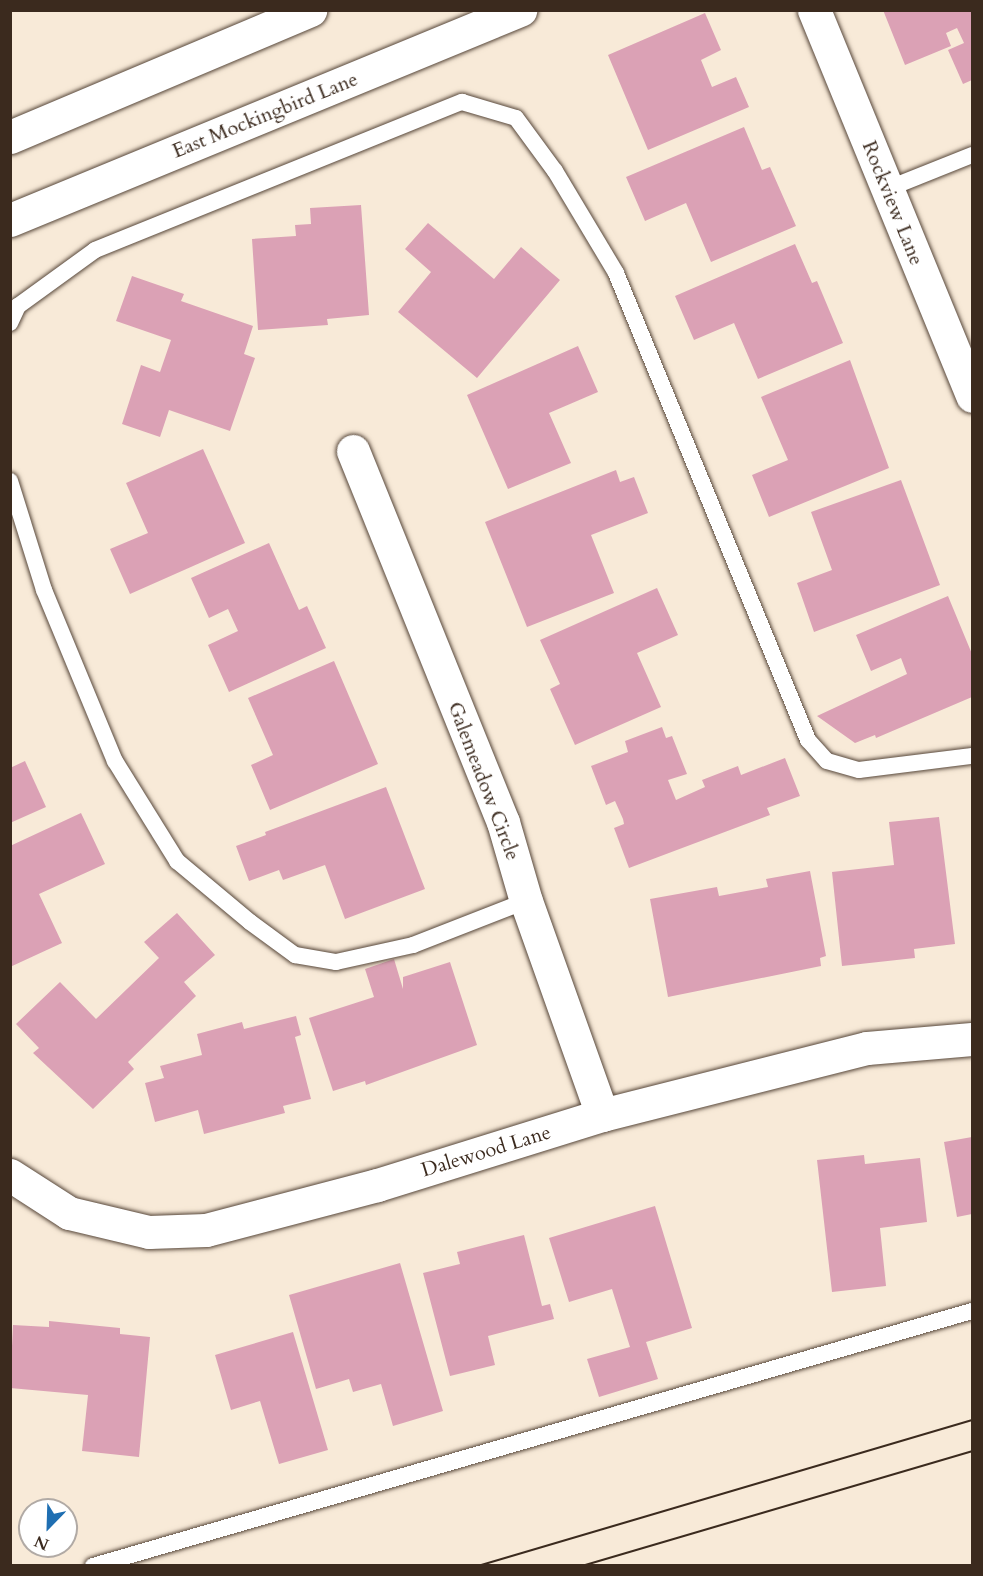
<!DOCTYPE html>
<style>
body{margin:0}
#map{position:relative;width:983px;height:1576px;overflow:hidden;background:#f8ead8;font-family:Cardo,serif}
div>[style]{position:absolute}
.building>*{inset:0;background:#dba1b5}
.roads{filter:drop-shadow(0 0 2px #57473a) drop-shadow(0 0 2px #57473a)}
.service>*{height:16px;margin:-8px;padding:0 8px;transform-origin:8px;border-radius:8px;background:#fff}
.minor>*{height:33px;margin:-16.5px;padding:0 16.5px;transform-origin:16.5px;border-radius:16.5px;background:#fff}
.secondary>*{height:33px;margin:-16.5px;padding:0 16.5px;transform-origin:16.5px;border-radius:16.5px;background:#fff}
.tram>*{height:1.5px;margin:-0.75px;padding:0 0.75px;transform-origin:0.75px;border-radius:0.75px;background:#3b2a1e}
span{translate:-50% -50%;white-space:nowrap;text-align:center;line-height:1.15;-webkit-text-stroke:6px #fff;paint-order:stroke}
.street-label{font-size:20px;color:#3b2a1e}
.frame{position:absolute;inset:0;border:12px solid #3b2a1e;pointer-events:none}
.north{position:absolute;left:18px;top:1498px;width:60px;height:60px;box-sizing:border-box;background:#fff;border:2px solid #b1aaa5;border-radius:50%;rotate:203deg;font-size:16px;font-weight:700;line-height:24px;text-align:center;color:#3b2a1e}
.north::after{content:'';display:block;margin:auto;width:21px;height:27px;background:#1f6fb2;clip-path:polygon(50% 0,100% 100%,50% 72%,0 100%)}
</style>
<div id="map">
<div class="building">
<i style="clip-path:polygon(883px 10px,972px 10px,972px 80px,963px 84px,948px 50px,964px 43px,957px 28px,946px 33px,951px 46px,905px 65px)"></i>
<i style="clip-path:polygon(705px 13px,721px 50px,701px 60px,712px 87px,736px 77px,749px 107px,648px 150px,608px 55px)"></i>
<i style="clip-path:polygon(744px 127px,762px 170px,770px 167px,796px 226px,711px 262px,686px 203px,645px 221px,626px 177px)"></i>
<i style="clip-path:polygon(361px 205px,369px 315px,327px 319px,328px 325px,258px 330px,252px 239px,296px 236px,295px 225px,311px 224px,310px 208px)"></i>
<i style="clip-path:polygon(428px 223px,494px 279px,521px 247px,560px 280px,477px 378px,398px 312px,431px 272px,405px 249px)"></i>
<i style="clip-path:polygon(795px 244px,812px 283px,817px 281px,843px 343px,758px 379px,734px 323px,694px 340px,675px 296px)"></i>
<i style="clip-path:polygon(132px 276px,184px 294px,181px 301px,253px 326px,244px 354px,255px 358px,230px 431px,169px 410px,160px 437px,122px 424px,141px 365px,160px 372px,171px 340px,116px 321px)"></i>
<i style="clip-path:polygon(578px 346px,598px 392px,549px 413px,571px 463px,508px 489px,467px 395px)"></i>
<i style="clip-path:polygon(850px 360px,889px 468px,769px 517px,752px 475px,788px 460px,761px 397px)"></i>
<i style="clip-path:polygon(203px 449px,245px 543px,130px 594px,110px 549px,148px 533px,126px 483px)"></i>
<i style="clip-path:polygon(616px 470px,620px 482px,634px 477px,648px 513px,591px 535px,614px 593px,527px 627px,485px 522px)"></i>
<i style="clip-path:polygon(901px 480px,940px 585px,814px 632px,797px 583px,832px 570px,811px 512px)"></i>
<i style="clip-path:polygon(269px 543px,299px 610px,307px 606px,326px 648px,229px 692px,208px 645px,238px 631px,228px 609px,209px 618px,191px 578px)"></i>
<i style="clip-path:polygon(657px 588px,678px 635px,637px 653px,661px 707px,575px 745px,550px 689px,560px 684px,540px 640px)"></i>
<i style="clip-path:polygon(948px 596px,972px 654px,972px 697px,876px 738px,875px 735px,855px 743px,817px 716px,907px 674px,901px 658px,871px 671px,856px 635px)"></i>
<i style="clip-path:polygon(334px 661px,378px 764px,270px 810px,251px 765px,273px 755px,248px 698px)"></i>
<i style="clip-path:polygon(662px 727px,666px 738px,672px 736px,687px 774px,668px 780px,676px 800px,705px 787px,702px 780px,738px 766px,741px 775px,785px 758px,800px 796px,767px 808px,770px 815px,629px 868px,614px 828px,624px 824px,623px 819px,615px 801px,606px 805px,591px 766px,628px 752px,625px 741px)"></i>
<i style="clip-path:polygon(25px 761px,46px 807px,10px 823px,10px 768px)"></i>
<i style="clip-path:polygon(386px 787px,425px 889px,345px 919px,325px 865px,283px 880px,279px 870px,249px 881px,236px 846px,266px 835px,265px 832px)"></i>
<i style="clip-path:polygon(81px 813px,105px 864px,39px 894px,62px 943px,10px 967px,10px 846px)"></i>
<i style="clip-path:polygon(939px 817px,955px 944px,914px 949px,915px 958px,842px 966px,832px 872px,894px 865px,889px 822px)"></i>
<i style="clip-path:polygon(810px 871px,826px 956px,820px 958px,821px 966px,668px 997px,650px 899px,717px 887px,719px 896px,768px 887px,766px 879px)"></i>
<i style="clip-path:polygon(177px 913px,215px 955px,184px 982px,196px 996px,128px 1062px,134px 1069px,93px 1109px,33px 1053px,39px 1048px,16px 1024px,60px 982px,96px 1019px,159px 958px,144px 942px)"></i>
<i style="clip-path:polygon(394px 959px,403px 989px,403px 977px,450px 962px,477px 1045px,366px 1085px,365px 1081px,333px 1091px,309px 1018px,374px 997px,365px 969px)"></i>
<i style="clip-path:polygon(296px 1016px,301px 1035px,295px 1037px,311px 1099px,283px 1106px,285px 1113px,204px 1134px,198px 1110px,155px 1122px,145px 1083px,164px 1078px,160px 1066px,202px 1055px,197px 1034px,242px 1022px,244px 1029px)"></i>
<i style="clip-path:polygon(972px 1137px,972px 1214px,957px 1217px,944px 1142px)"></i>
<i style="clip-path:polygon(864px 1155px,865px 1164px,920px 1158px,927px 1222px,880px 1228px,886px 1286px,832px 1292px,817px 1160px)"></i>
<i style="clip-path:polygon(655px 1206px,692px 1328px,646px 1342px,658px 1379px,599px 1397px,587px 1359px,630px 1347px,612px 1289px,569px 1302px,549px 1238px)"></i>
<i style="clip-path:polygon(524px 1235px,542px 1306px,550px 1304px,554px 1319px,488px 1336px,495px 1365px,450px 1376px,423px 1273px,460px 1264px,457px 1252px)"></i>
<i style="clip-path:polygon(400px 1263px,443px 1411px,393px 1426px,381px 1384px,353px 1392px,349px 1379px,316px 1389px,289px 1295px)"></i>
<i style="clip-path:polygon(49px 1321px,120px 1328px,120px 1334px,150px 1337px,139px 1457px,82px 1451px,88px 1395px,10px 1388px,13px 1325px,49px 1327px)"></i>
<i style="clip-path:polygon(293px 1332px,328px 1450px,279px 1464px,260px 1401px,231px 1410px,215px 1355px)"></i>
</div>
<div class="roads">
<div class="service">
<i style="left:887px;top:189px;width:92px;rotate:-21.8deg"></i>
<i style="left:10px;top:323px;width:19px;rotate:-65deg"></i>
<i style="left:18px;top:306px;width:95px;rotate:-36deg"></i>
<i style="left:95px;top:250px;width:396px;rotate:-22deg"></i>
<i style="left:462px;top:102px;width:56px;rotate:16.5deg"></i>
<i style="left:516px;top:118px;width:66px;rotate:53.7deg"></i>
<i style="left:555px;top:171px;width:119px;rotate:59.1deg"></i>
<i style="left:616px;top:273px;width:505px;rotate:67.65deg"></i>
<i style="left:808px;top:740px;width:28px;rotate:48deg"></i>
<i style="left:827px;top:761px;width:33px;rotate:16deg"></i>
<i style="left:859px;top:770px;width:114px;rotate:-7.1deg"></i>
<i style="left:10px;top:481px;width:114px;rotate:72.7deg"></i>
<i style="left:44px;top:590px;width:185px;rotate:67.5deg"></i>
<i style="left:115px;top:761px;width:118px;rotate:58.2deg"></i>
<i style="left:177px;top:861px;width:95px;rotate:39.9deg"></i>
<i style="left:250px;top:922px;width:56px;rotate:36.3deg"></i>
<i style="left:295px;top:955px;width:42px;rotate:9.7deg"></i>
<i style="left:336px;top:962px;width:79px;rotate:-12.4deg"></i>
<i style="left:413px;top:945px;width:121px;rotate:-21.3deg"></i>
<i style="left:93px;top:1566px;width:915px;rotate:-16.18deg"></i>
</div>
<div class="minor">
<i style="left:814px;top:10px;width:417px;rotate:67.7deg"></i>
<i style="left:353px;top:451px;width:400px;rotate:68deg"></i>
<i style="left:503px;top:822px;width:82px;rotate:73.8deg"></i>
<i style="left:526px;top:901px;width:227px;rotate:70.4deg"></i>
<i style="left:10px;top:1175px;width:70px;rotate:32.8deg"></i>
<i style="left:69px;top:1213px;width:82px;rotate:13.4deg"></i>
<i style="left:149px;top:1232px;width:57px;rotate:-2deg"></i>
<i style="left:206px;top:1230px;width:177px;rotate:-14.7deg"></i>
<i style="left:377px;top:1185px;width:236px;rotate:-17.3deg"></i>
<i style="left:602px;top:1115px;width:273px;rotate:-14.2deg"></i>
<i style="left:867px;top:1048px;width:105px;rotate:-4.9deg"></i>
</div>
<div class="secondary">
<i style="left:10px;top:137px;width:326px;rotate:-22.9deg"></i>
<i style="left:10px;top:220px;width:552px;rotate:-22.38deg"></i>
</div>
</div>
<div class="tram">
<i style="left:478px;top:1566px;width:515px;rotate:-16.46deg"></i>
<i style="left:582px;top:1566px;width:407px;rotate:-16.4deg"></i>
</div>
<div class="street-label">
<span style="left:265px;top:115px;rotate:-22deg">East Mockingbird Lane</span>
<span style="left:893px;top:203px;rotate:68deg">Rockview Lane</span>
<span style="left:484px;top:781px;rotate:69deg">Galemeadow Circle</span>
<span style="left:486px;top:1151px;rotate:-17deg">Dalewood Lane</span>
</div>
<div class="frame"></div>
<div class="north">N</div>
</div>
